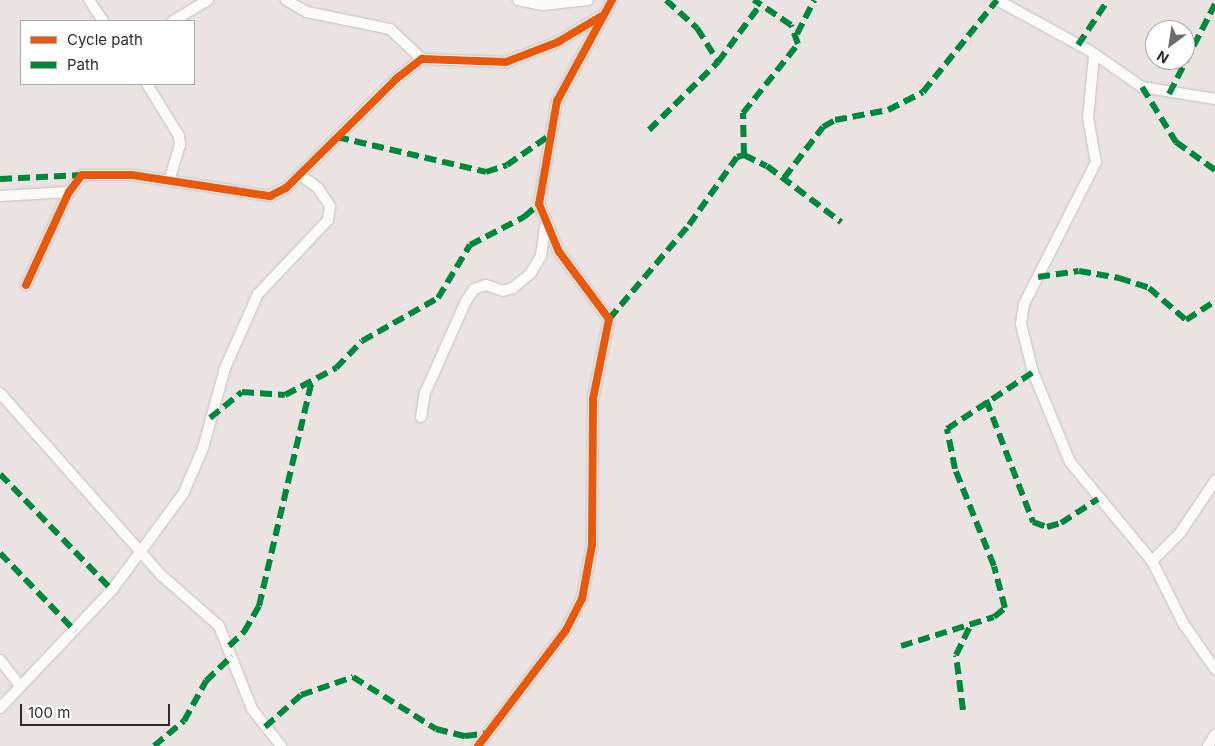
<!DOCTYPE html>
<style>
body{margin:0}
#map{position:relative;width:1215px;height:746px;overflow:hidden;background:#eae3e1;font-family:Inter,sans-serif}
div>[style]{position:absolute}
.roads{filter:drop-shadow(0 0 1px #c3c2c3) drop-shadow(0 0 1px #c3c2c3)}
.minor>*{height:10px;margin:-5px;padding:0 5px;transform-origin:5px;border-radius:5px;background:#fcfbfa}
.quiet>*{height:6px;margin-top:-3px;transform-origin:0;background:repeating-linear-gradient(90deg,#00873e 0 12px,transparent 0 18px)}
.cycleway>*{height:8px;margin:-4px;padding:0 4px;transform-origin:4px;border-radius:4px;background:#e8590c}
span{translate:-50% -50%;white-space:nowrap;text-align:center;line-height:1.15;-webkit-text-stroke:4px #fff;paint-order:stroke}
.legend{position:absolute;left:20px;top:20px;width:175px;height:65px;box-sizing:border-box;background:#fff;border:1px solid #ababab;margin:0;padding:6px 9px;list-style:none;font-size:15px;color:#2c2c2c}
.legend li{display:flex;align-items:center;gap:10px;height:25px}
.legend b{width:25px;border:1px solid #ababab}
.north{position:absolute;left:1145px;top:20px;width:50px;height:50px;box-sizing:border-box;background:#fff;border:1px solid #ababab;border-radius:50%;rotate:211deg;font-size:14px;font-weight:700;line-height:20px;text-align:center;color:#2c2c2c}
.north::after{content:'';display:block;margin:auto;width:18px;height:22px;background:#6e6c6b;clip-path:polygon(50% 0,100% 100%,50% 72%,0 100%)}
.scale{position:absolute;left:20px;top:704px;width:150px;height:22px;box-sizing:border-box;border:2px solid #2c2c2c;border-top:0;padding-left:6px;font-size:15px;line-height:18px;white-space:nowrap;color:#2c2c2c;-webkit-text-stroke:4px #fff;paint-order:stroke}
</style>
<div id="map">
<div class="roads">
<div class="minor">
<i style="left:89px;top:0;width:25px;rotate:56deg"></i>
<i style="left:286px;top:0;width:24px;rotate:30deg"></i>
<i style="left:307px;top:12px;width:85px;rotate:11.6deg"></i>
<i style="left:390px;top:29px;width:44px;rotate:43.2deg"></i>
<i style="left:518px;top:0;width:25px;rotate:12deg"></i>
<i style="left:542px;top:5px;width:46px;rotate:-6.2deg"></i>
<i style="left:997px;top:0;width:106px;rotate:28.7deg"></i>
<i style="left:1090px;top:51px;width:63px;rotate:34.7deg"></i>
<i style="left:1142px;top:87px;width:74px;rotate:9.3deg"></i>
<i style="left:173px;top:21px;width:41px;rotate:-31deg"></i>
<i style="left:1094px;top:56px;width:62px;rotate:95.5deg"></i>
<i style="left:1088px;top:118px;width:45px;rotate:79.7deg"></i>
<i style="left:1096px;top:162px;width:159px;rotate:116.9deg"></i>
<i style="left:1024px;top:304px;width:20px;rotate:99deg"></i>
<i style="left:1021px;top:324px;width:49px;rotate:76deg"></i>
<i style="left:1033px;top:372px;width:97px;rotate:67.7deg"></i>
<i style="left:1070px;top:462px;width:129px;rotate:50.4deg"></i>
<i style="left:1152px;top:561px;width:69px;rotate:63.4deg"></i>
<i style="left:1183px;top:623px;width:56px;rotate:55.2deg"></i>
<i style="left:147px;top:84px;width:61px;rotate:58.4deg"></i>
<i style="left:179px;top:136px;width:9px;rotate:84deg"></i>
<i style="left:180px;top:145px;width:37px;rotate:107deg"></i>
<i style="left:0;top:196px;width:69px;rotate:-3.3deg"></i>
<i style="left:26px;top:285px;width:102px;rotate:-65.2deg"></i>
<i style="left:69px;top:192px;width:21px;rotate:-53deg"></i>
<i style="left:82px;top:175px;width:50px"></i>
<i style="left:132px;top:175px;width:140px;rotate:8.7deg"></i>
<i style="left:270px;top:196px;width:18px;rotate:-27deg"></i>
<i style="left:286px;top:188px;width:155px;rotate:-44.7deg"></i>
<i style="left:396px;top:79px;width:33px;rotate:-38deg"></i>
<i style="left:422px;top:59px;width:84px;rotate:2deg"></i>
<i style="left:506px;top:62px;width:56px;rotate:-21deg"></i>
<i style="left:558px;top:42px;width:48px;rotate:-31.4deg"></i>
<i style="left:0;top:393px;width:243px;rotate:48.5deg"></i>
<i style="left:161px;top:575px;width:77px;rotate:41.3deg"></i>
<i style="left:219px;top:626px;width:89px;rotate:68.3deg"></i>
<i style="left:252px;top:709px;width:47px;rotate:51.9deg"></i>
<i style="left:421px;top:417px;width:24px;rotate:-81deg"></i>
<i style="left:425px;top:393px;width:101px;rotate:-66deg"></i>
<i style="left:466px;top:301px;width:14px;rotate:-56deg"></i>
<i style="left:474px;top:289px;width:13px;rotate:-18deg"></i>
<i style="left:486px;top:285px;width:18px;rotate:19deg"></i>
<i style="left:503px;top:291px;width:10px;rotate:-17deg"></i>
<i style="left:513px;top:288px;width:23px;rotate:-40deg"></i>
<i style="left:531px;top:273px;width:20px;rotate:-60deg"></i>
<i style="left:541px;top:256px;width:30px;rotate:-82deg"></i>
<i style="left:1152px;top:561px;width:40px;rotate:-45deg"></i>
<i style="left:1180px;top:533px;width:63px;rotate:-56.1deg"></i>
<i style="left:0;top:660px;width:33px;rotate:52deg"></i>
<i style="left:0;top:708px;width:163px;rotate:-46.5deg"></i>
<i style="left:112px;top:590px;width:119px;rotate:-53.5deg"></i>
<i style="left:183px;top:494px;width:50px;rotate:-66.5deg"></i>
<i style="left:203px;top:448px;width:83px;rotate:-74.6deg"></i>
<i style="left:225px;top:368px;width:81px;rotate:-66deg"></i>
<i style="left:258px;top:294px;width:102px;rotate:-46.6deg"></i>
<i style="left:328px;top:220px;width:14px;rotate:-82deg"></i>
<i style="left:330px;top:206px;width:22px;rotate:-124deg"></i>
<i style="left:318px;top:188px;width:22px;rotate:-144deg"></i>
<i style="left:478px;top:746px;width:146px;rotate:-52.8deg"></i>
<i style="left:566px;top:630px;width:35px;rotate:-63deg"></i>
<i style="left:582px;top:599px;width:55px;rotate:-79.5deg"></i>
<i style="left:592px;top:545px;width:146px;rotate:-89.6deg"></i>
<i style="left:593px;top:399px;width:82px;rotate:-78.7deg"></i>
<i style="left:609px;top:319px;width:84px;rotate:-126.7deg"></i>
<i style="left:559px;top:252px;width:52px;rotate:-112.6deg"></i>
<i style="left:539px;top:204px;width:105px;rotate:-80.1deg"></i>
<i style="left:557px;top:101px;width:115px;rotate:-61.4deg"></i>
<i style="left:1208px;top:746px;width:13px;rotate:-58deg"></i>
</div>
</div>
<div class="quiet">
<i style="left:666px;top:0;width:42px;rotate:42.1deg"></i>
<i style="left:697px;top:28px;width:40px;rotate:58deg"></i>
<i style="left:797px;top:34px;width:38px;rotate:-63deg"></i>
<i style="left:1078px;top:45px;width:54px;rotate:-56.3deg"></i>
<i style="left:1142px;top:87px;width:65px;rotate:58.3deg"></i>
<i style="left:1176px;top:142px;width:48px;rotate:35.7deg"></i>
<i style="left:1169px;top:94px;width:101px;rotate:-62.9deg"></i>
<i style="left:649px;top:130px;width:97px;rotate:-44.6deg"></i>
<i style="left:718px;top:62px;width:71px;rotate:-53.6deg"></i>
<i style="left:337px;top:137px;width:153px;rotate:13.2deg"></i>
<i style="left:486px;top:172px;width:22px;rotate:-18deg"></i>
<i style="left:507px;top:165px;width:56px;rotate:-34.8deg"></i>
<i style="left:744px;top:155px;width:42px;rotate:-91.4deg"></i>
<i style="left:743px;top:113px;width:88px;rotate:-51.4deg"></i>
<i style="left:798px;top:44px;width:20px;rotate:-110deg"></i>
<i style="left:791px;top:25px;width:45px;rotate:-146deg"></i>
<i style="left:784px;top:178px;width:64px;rotate:-52.6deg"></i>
<i style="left:823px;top:127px;width:14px;rotate:-30deg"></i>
<i style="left:835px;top:120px;width:54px;rotate:-10.7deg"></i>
<i style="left:888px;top:110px;width:39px;rotate:-27deg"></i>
<i style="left:923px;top:92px;width:118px;rotate:-51.2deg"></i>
<i style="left:0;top:179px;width:82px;rotate:-2.8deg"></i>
<i style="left:1038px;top:277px;width:41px;rotate:-8.3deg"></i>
<i style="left:1079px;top:271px;width:41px;rotate:9.9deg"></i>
<i style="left:1119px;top:278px;width:32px;rotate:18deg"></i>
<i style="left:1149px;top:288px;width:49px;rotate:40.9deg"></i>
<i style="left:1186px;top:320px;width:35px;rotate:-33deg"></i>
<i style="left:609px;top:319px;width:123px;rotate:-49.6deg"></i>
<i style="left:689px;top:225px;width:83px;rotate:-54.8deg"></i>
<i style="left:737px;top:157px;width:7px;rotate:-16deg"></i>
<i style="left:744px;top:155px;width:25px;rotate:26deg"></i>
<i style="left:767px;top:166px;width:93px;rotate:37.1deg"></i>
<i style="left:986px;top:400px;width:131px;rotate:68.9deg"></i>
<i style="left:1033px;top:522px;width:15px;rotate:20deg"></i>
<i style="left:1047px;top:527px;width:15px;rotate:-16deg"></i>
<i style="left:1061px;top:523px;width:44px;rotate:-33deg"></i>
<i style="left:210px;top:418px;width:41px;rotate:-39.1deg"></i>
<i style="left:242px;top:392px;width:43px;rotate:4deg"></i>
<i style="left:285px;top:395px;width:58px;rotate:-27.9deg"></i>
<i style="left:336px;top:368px;width:37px;rotate:-46deg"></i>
<i style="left:362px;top:341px;width:87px;rotate:-29.5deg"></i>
<i style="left:438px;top:298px;width:62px;rotate:-58.9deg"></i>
<i style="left:470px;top:245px;width:61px;rotate:-27.4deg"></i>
<i style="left:524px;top:217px;width:20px;rotate:-41deg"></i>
<i style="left:0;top:474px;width:161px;rotate:46deg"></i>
<i style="left:0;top:553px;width:108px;rotate:46.1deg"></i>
<i style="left:229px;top:646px;width:21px;rotate:-43deg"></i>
<i style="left:244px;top:632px;width:30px;rotate:-60deg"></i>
<i style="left:259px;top:606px;width:232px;rotate:-76.8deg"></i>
<i style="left:901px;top:646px;width:97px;rotate:-17.3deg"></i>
<i style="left:994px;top:617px;width:14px;rotate:-39deg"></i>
<i style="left:1005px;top:608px;width:43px;rotate:-104.7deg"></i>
<i style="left:994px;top:566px;width:105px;rotate:-111.9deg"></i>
<i style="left:955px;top:469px;width:41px;rotate:-101.3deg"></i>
<i style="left:947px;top:429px;width:103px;rotate:-33.5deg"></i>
<i style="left:963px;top:710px;width:55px;rotate:-97.3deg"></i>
<i style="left:956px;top:655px;width:34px;rotate:-64deg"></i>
<i style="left:265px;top:727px;width:48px;rotate:-41.6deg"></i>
<i style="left:301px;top:695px;width:55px;rotate:-19.1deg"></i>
<i style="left:353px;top:677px;width:98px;rotate:32.1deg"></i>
<i style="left:436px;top:729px;width:30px;rotate:14deg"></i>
<i style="left:465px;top:736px;width:23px;rotate:-7deg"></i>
<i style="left:154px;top:746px;width:39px;rotate:-40deg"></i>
<i style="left:184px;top:721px;width:46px;rotate:-61.2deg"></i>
<i style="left:206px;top:681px;width:36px;rotate:-44deg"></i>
</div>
<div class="cycleway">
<i style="left:26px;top:285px;width:102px;rotate:-65.2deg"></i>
<i style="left:69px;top:192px;width:21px;rotate:-53deg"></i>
<i style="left:82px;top:175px;width:50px"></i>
<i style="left:132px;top:175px;width:140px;rotate:8.7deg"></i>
<i style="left:270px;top:196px;width:18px;rotate:-27deg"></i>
<i style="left:286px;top:188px;width:155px;rotate:-44.7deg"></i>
<i style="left:396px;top:79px;width:33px;rotate:-38deg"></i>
<i style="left:422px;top:59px;width:84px;rotate:2deg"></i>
<i style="left:506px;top:62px;width:56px;rotate:-21deg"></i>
<i style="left:558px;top:42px;width:49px;rotate:-30.8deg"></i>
<i style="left:478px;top:746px;width:146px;rotate:-52.8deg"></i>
<i style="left:566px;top:630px;width:35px;rotate:-63deg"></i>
<i style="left:582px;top:599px;width:55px;rotate:-79.5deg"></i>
<i style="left:592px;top:545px;width:146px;rotate:-89.6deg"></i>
<i style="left:593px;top:399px;width:82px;rotate:-78.7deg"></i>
<i style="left:609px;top:319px;width:84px;rotate:-126.7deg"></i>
<i style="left:559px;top:252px;width:52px;rotate:-112.6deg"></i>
<i style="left:539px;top:204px;width:105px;rotate:-80.1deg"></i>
<i style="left:557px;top:101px;width:115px;rotate:-61.4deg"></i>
</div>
<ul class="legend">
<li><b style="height:6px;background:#e8590c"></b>Cycle path</li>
<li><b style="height:6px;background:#00873e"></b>Path</li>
</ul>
<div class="north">N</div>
<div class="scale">100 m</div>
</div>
